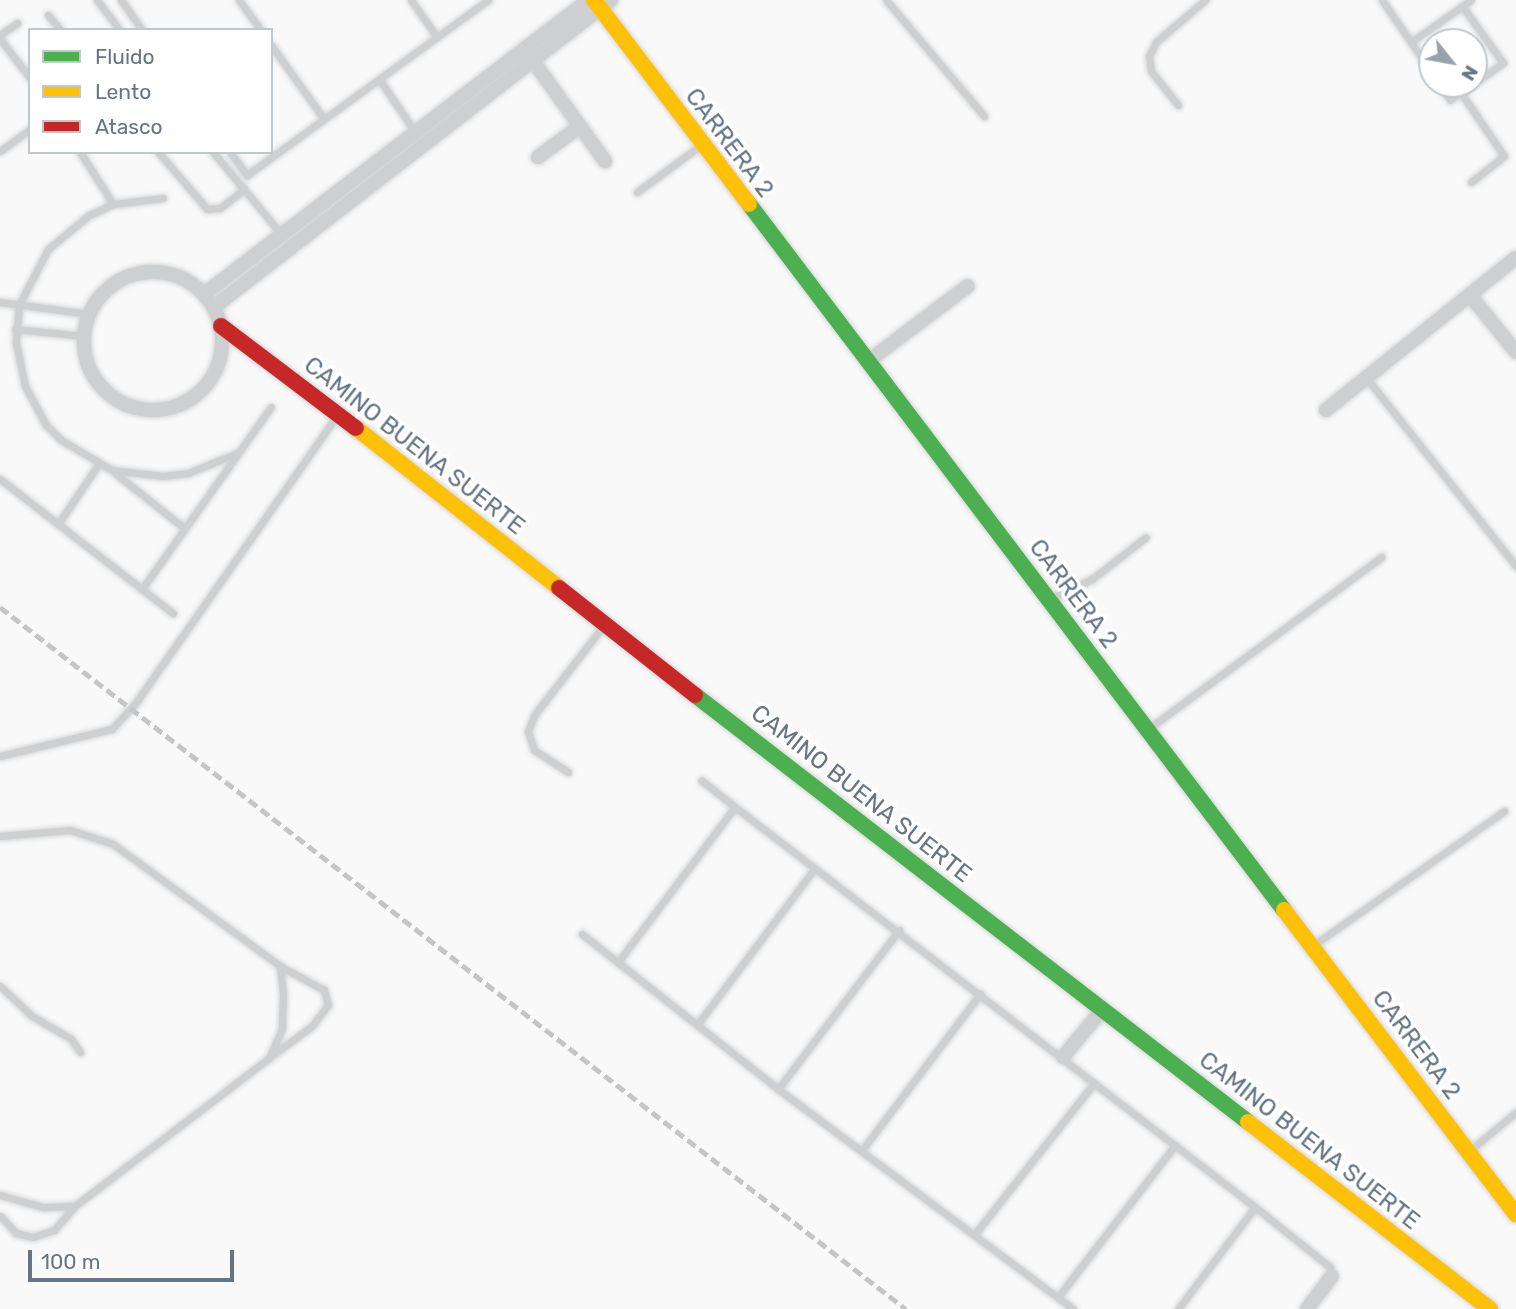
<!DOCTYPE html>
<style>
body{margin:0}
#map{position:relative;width:1516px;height:1309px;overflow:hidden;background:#f9f9f9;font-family:Rubik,sans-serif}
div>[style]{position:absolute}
.roads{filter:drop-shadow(0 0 2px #d6d7d8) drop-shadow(0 0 2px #d6d7d8)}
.lane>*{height:7px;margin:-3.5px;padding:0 3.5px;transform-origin:3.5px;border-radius:3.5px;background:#cecfd0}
.street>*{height:14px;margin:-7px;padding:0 7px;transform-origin:7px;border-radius:7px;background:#cecfd0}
.street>.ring{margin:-7px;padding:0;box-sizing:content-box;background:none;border:14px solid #cecfd0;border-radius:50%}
.fast>*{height:16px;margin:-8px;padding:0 8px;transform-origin:8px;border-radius:8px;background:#4caf50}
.slow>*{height:16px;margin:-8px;padding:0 8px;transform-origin:8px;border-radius:8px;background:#ffc107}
.jam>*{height:16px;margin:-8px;padding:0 8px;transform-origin:8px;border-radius:8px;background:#c62828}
.rail>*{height:4.5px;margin-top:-2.25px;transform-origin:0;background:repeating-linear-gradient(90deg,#c3c5c7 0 10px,transparent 0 15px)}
span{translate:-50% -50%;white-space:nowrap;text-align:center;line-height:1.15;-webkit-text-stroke:7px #fff;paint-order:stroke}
.street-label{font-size:24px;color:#657583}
.legend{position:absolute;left:28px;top:28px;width:245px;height:126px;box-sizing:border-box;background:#fff;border:2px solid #c1c8cd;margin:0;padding:9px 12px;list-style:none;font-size:21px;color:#657583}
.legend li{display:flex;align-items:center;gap:14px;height:35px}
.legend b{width:35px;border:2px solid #c1c8cd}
.north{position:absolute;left:1418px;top:28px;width:70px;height:70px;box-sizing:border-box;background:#fff;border:2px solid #c1c8cd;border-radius:50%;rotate:121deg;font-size:19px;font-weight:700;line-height:28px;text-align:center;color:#657583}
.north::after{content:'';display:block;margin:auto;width:24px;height:32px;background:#99a3ac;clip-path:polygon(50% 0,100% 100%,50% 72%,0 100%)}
.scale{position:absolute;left:28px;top:1250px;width:206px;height:32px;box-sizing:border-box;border:4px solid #657583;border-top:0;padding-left:9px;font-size:21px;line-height:24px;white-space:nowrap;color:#657583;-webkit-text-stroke:5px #fff;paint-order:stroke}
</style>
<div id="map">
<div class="roads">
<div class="lane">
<i style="left:97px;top:0;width:38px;rotate:53deg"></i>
<i style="left:121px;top:0;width:37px;rotate:55deg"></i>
<i style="left:239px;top:0;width:37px;rotate:54deg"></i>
<i style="left:411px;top:0;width:45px;rotate:54.9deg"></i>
<i style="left:886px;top:0;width:152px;rotate:49.8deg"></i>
<i style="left:1382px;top:0;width:88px;rotate:55.6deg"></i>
<i style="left:48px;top:15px;width:19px;rotate:51deg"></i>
<i style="left:0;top:35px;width:21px;rotate:-35deg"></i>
<i style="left:0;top:39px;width:49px;rotate:52.4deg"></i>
<i style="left:1411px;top:42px;width:73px;rotate:-35deg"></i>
<i style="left:271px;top:45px;width:91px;rotate:54.4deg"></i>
<i style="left:379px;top:79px;width:64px;rotate:55.8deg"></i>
<i style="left:1439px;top:84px;width:19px;rotate:55deg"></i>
<i style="left:1450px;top:100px;width:65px;rotate:-34.9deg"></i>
<i style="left:1503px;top:63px;width:70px;rotate:-125.7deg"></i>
<i style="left:1461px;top:93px;width:76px;rotate:55.7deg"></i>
<i style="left:1504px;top:156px;width:42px;rotate:141.8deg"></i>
<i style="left:1178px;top:105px;width:43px;rotate:-128.5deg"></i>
<i style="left:1151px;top:71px;width:15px;rotate:-98deg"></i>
<i style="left:1149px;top:56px;width:16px;rotate:-63deg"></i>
<i style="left:1156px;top:42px;width:65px;rotate:-40.6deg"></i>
<i style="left:0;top:151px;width:37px;rotate:-36deg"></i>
<i style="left:80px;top:152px;width:62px;rotate:57.6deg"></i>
<i style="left:158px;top:152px;width:75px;rotate:49.3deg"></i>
<i style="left:207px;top:209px;width:13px;rotate:-4deg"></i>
<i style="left:220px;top:208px;width:31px;rotate:-38deg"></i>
<i style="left:213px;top:152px;width:107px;rotate:50.3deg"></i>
<i style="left:230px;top:152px;width:29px;rotate:54deg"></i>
<i style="left:247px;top:175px;width:298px;rotate:-36deg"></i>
<i style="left:637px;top:192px;width:79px;rotate:-36.3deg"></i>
<i style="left:163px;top:198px;width:50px;rotate:173.2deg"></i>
<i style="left:113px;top:204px;width:26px;rotate:155deg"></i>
<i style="left:89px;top:215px;width:53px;rotate:140.3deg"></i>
<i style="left:48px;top:249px;width:63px;rotate:117.4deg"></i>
<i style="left:19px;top:305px;width:38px;rotate:95deg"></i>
<i style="left:16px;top:343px;width:44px;rotate:78.2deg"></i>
<i style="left:25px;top:386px;width:44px;rotate:61.7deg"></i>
<i style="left:46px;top:425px;width:21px;rotate:45deg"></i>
<i style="left:61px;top:440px;width:59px;rotate:30.5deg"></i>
<i style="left:112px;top:470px;width:51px;rotate:6.7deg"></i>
<i style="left:163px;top:476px;width:25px;rotate:-7deg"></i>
<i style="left:188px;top:473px;width:53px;rotate:-22.2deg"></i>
<i style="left:0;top:302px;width:90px;rotate:7.7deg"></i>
<i style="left:15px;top:329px;width:69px;rotate:5.8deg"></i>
<i style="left:1368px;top:380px;width:238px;rotate:51.5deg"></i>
<i style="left:115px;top:473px;width:87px;rotate:38.5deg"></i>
<i style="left:0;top:479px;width:219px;rotate:37.8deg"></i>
<i style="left:58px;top:524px;width:71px;rotate:-55.9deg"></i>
<i style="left:142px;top:589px;width:223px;rotate:-54.7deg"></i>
<i style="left:1050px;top:599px;width:47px;rotate:-25.5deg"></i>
<i style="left:1092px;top:579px;width:68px;rotate:-37.9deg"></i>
<i style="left:1148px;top:729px;width:290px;rotate:-36.4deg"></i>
<i style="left:0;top:756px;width:115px;rotate:-13.6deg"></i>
<i style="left:112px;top:729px;width:38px;rotate:-48deg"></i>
<i style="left:137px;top:701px;width:349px;rotate:-55deg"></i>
<i style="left:568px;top:772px;width:40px;rotate:-147.1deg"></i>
<i style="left:534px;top:750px;width:20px;rotate:-108deg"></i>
<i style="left:528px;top:731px;width:18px;rotate:-68deg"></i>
<i style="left:535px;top:714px;width:113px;rotate:-52.2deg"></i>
<i style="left:735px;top:807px;width:656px;rotate:37.57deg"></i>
<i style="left:1255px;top:1207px;width:96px;rotate:38.7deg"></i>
<i style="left:1330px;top:1267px;width:9px;rotate:77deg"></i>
<i style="left:0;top:836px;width:70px;rotate:-4.9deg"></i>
<i style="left:70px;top:830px;width:45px;rotate:18deg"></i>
<i style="left:113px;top:844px;width:207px;rotate:36.1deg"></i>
<i style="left:280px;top:966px;width:28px;rotate:84deg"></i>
<i style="left:283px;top:994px;width:35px;rotate:92deg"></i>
<i style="left:282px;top:1029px;width:32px;rotate:114deg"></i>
<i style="left:269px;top:1058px;width:244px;rotate:142.7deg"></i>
<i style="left:75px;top:1206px;width:32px;rotate:131deg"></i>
<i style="left:54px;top:1230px;width:22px;rotate:162deg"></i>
<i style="left:33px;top:1237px;width:17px;rotate:-167deg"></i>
<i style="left:16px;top:1233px;width:23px;rotate:-133deg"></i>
<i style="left:582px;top:934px;width:250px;rotate:38.3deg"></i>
<i style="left:778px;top:1089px;width:368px;rotate:36.7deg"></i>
<i style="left:1312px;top:946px;width:235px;rotate:-35.1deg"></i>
<i style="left:618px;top:962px;width:194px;rotate:-53deg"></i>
<i style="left:735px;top:807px;width:43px;rotate:-141.5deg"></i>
<i style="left:0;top:986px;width:44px;rotate:43.2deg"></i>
<i style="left:32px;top:1016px;width:45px;rotate:30.5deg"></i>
<i style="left:71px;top:1039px;width:16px;rotate:55deg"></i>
<i style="left:697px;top:1025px;width:196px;rotate:-53.1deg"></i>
<i style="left:270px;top:1057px;width:52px;rotate:-36.4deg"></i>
<i style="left:312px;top:1026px;width:26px;rotate:-53deg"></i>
<i style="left:328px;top:1005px;width:16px;rotate:-105deg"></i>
<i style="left:324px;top:990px;width:50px;rotate:-151.4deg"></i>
<i style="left:778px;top:1089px;width:200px;rotate:-52.7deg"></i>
<i style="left:862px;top:1150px;width:196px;rotate:-52.9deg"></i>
<i style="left:1468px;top:1152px;width:62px;rotate:-39.8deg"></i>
<i style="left:0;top:1195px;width:45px;rotate:15.6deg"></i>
<i style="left:43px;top:1207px;width:32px;rotate:-2deg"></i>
<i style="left:974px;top:1235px;width:194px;rotate:-51.7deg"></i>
<i style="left:1058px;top:1297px;width:192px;rotate:-52.4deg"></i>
<i style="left:1178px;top:1309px;width:128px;rotate:-53deg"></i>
</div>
<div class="street">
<i style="left:528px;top:54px;width:132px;rotate:54.3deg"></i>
<i style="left:538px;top:157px;width:51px;rotate:-36.2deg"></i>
<i class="ring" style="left:84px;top:272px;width:124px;height:124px"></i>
<i style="left:204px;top:294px;width:484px;rotate:-37.4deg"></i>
<i style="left:1470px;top:295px;width:73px;rotate:51.1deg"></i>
<i style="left:214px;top:307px;width:502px;rotate:-37.71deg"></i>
<i style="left:867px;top:362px;width:126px;rotate:-37deg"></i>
<i style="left:1326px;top:410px;width:243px;rotate:-38.7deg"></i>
<i style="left:1063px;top:1057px;width:60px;rotate:-50.4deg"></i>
<i style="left:1307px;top:1309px;width:41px;rotate:-52.9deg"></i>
</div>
<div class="fast">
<i style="left:749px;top:204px;width:886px;rotate:52.85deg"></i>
<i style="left:695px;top:695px;width:699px;rotate:37.67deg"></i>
</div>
<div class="slow">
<i style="left:594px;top:0;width:256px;rotate:52.8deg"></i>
<i style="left:356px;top:428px;width:258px;rotate:38.2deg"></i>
<i style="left:1284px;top:910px;width:383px;rotate:52.7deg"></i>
<i style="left:1248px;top:1122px;width:306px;rotate:37.7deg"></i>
</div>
<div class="jam">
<i style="left:221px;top:326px;width:169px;rotate:37.1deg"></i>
<i style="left:559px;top:588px;width:173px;rotate:38.2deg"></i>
</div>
</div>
<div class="rail">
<i style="left:0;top:607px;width:1146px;rotate:37.77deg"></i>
</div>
<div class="street-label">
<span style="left:729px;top:143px;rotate:53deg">CARRERA 2</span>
<span style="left:414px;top:446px;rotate:38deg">CAMINO BUENA SUERTE</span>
<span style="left:1073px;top:594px;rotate:53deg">CARRERA 2</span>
<span style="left:861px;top:794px;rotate:38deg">CAMINO BUENA SUERTE</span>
<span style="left:1416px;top:1045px;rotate:53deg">CARRERA 2</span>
<span style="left:1309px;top:1141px;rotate:38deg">CAMINO BUENA SUERTE</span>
</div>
<ul class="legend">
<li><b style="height:9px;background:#4caf50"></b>Fluido</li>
<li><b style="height:9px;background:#ffc107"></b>Lento</li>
<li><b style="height:9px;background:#c62828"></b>Atasco</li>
</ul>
<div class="north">N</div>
<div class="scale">100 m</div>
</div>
